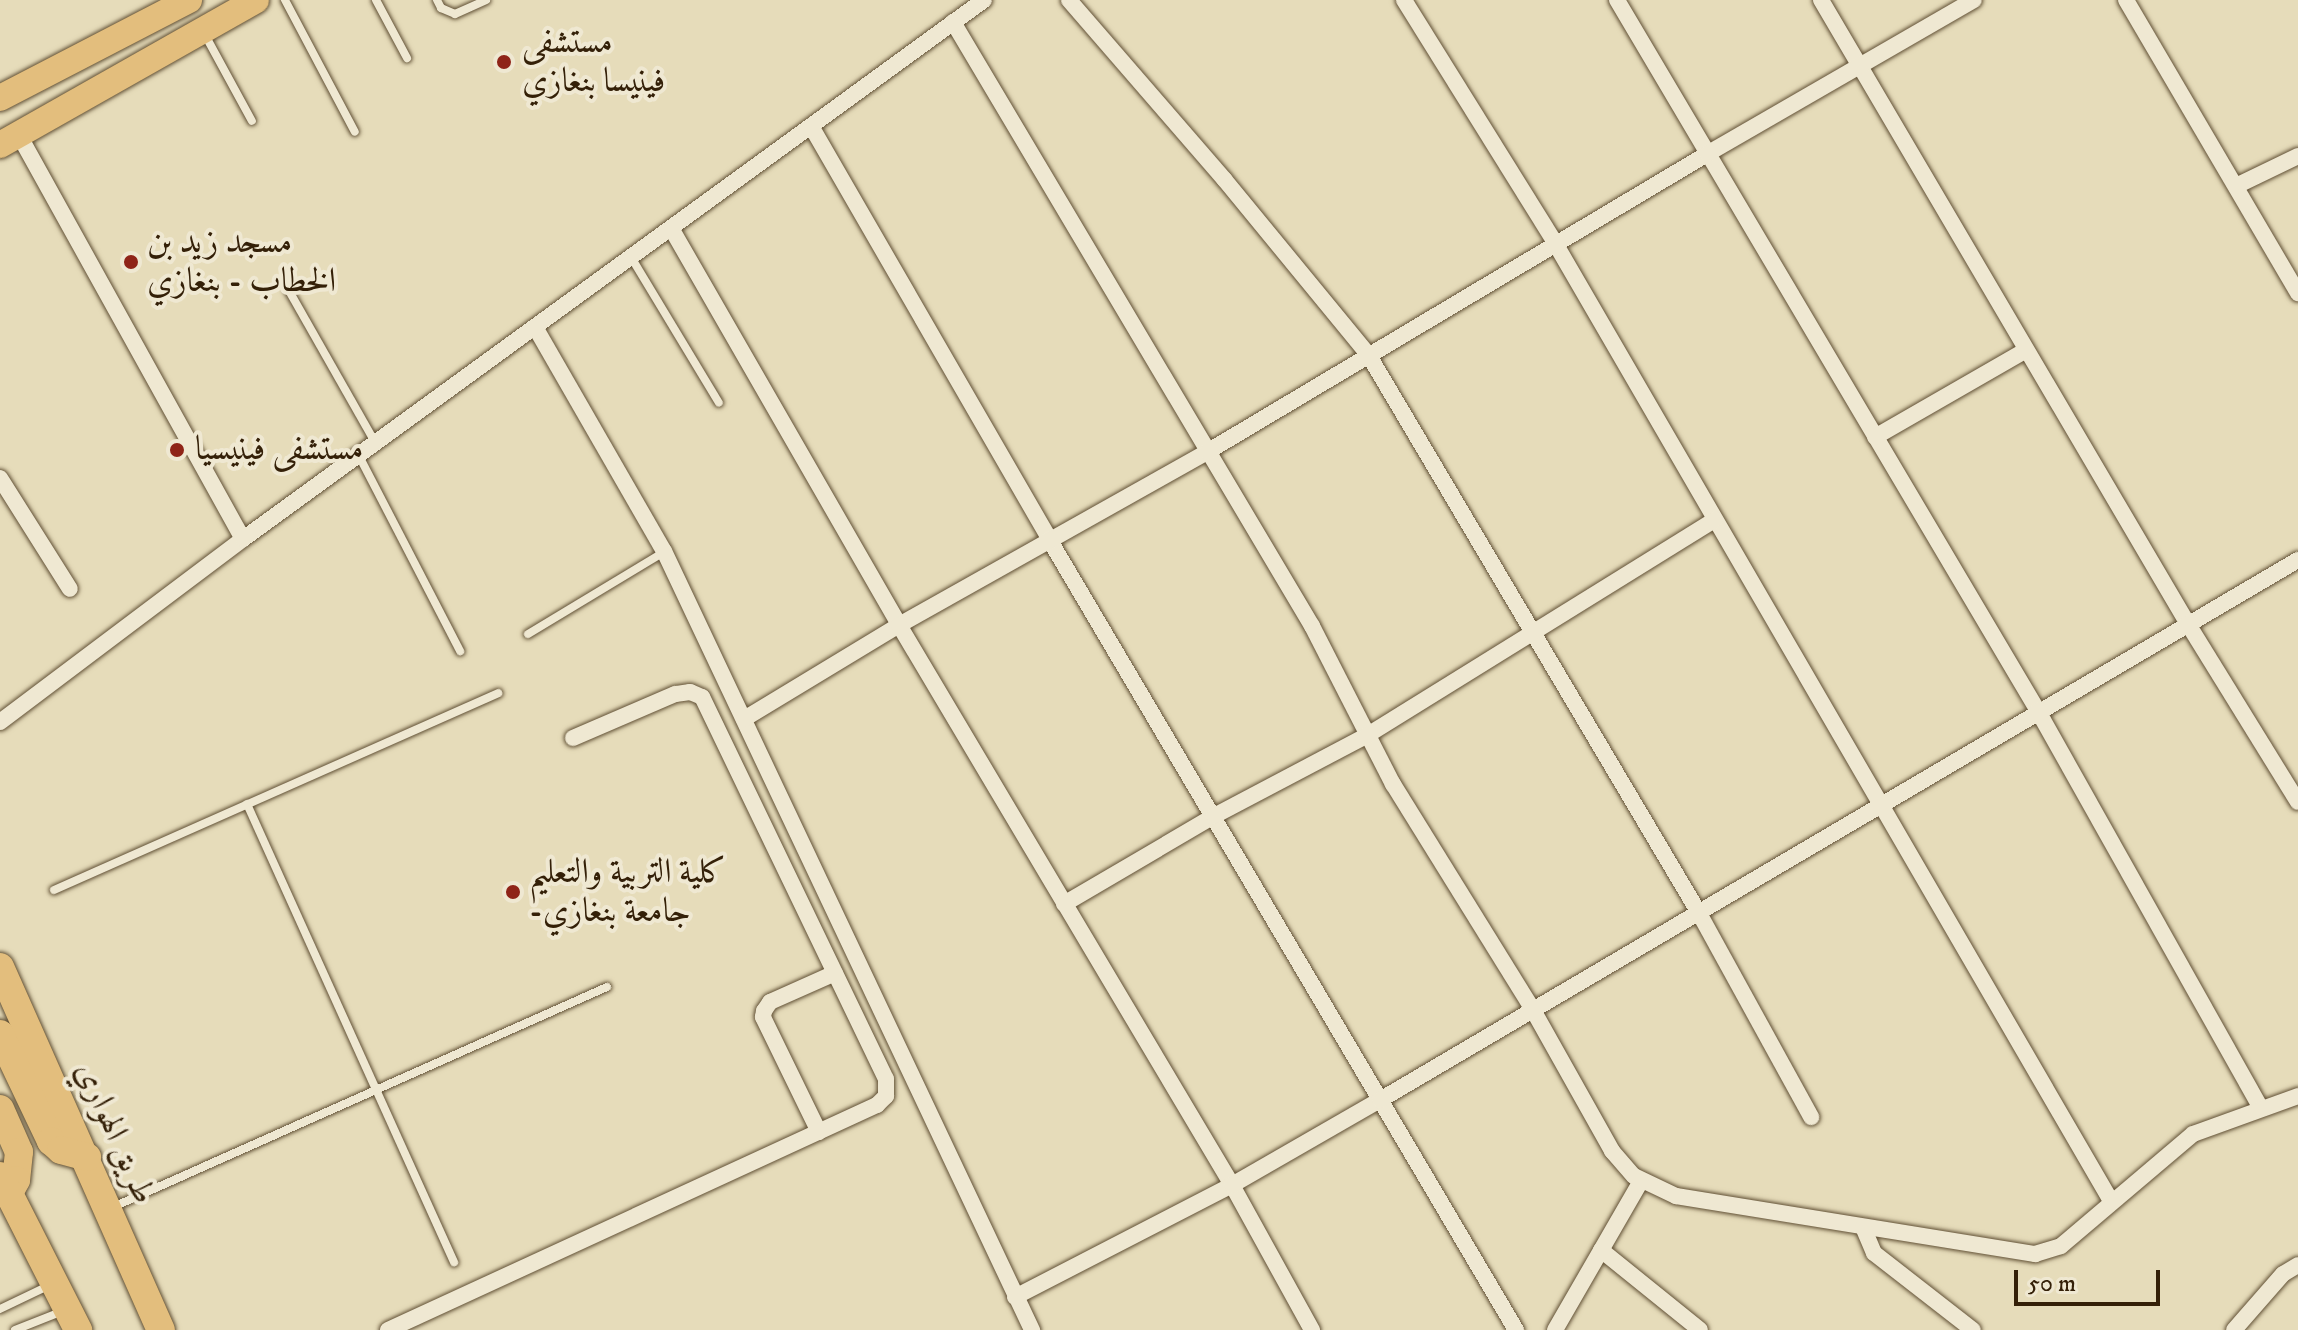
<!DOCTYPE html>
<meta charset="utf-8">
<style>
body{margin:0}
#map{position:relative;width:2298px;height:1330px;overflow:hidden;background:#e6dcba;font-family:"IM FELL DW Pica",Amiri,serif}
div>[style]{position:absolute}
.roads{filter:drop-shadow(0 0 2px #604f34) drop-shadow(0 0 2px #604f34)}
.service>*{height:8px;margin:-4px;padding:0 4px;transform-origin:4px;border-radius:4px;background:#efe8d2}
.minor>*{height:16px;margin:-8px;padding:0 8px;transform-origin:8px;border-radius:8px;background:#efe8d2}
.primary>*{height:26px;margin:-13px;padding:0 13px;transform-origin:13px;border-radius:13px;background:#e3be7d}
.trunk>*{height:28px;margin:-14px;padding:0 14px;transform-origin:14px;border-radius:14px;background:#e3be7d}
.dots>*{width:22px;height:22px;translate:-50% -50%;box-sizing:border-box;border:4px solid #efe8d2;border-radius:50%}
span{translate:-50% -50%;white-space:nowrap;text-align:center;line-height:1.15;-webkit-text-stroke:8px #efe8d2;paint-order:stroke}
.poi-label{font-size:34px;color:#342008}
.left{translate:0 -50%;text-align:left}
.street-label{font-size:34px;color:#342008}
.scale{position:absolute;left:2014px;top:1270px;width:146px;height:36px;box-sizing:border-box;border:4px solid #342008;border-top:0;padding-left:10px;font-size:24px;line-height:28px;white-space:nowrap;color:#342008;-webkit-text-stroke:6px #efe8d2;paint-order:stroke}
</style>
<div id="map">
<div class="roads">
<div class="service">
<i style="left:285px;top:0;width:149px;rotate:62.1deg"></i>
<i style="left:376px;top:0;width:66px;rotate:61.9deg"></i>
<i style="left:437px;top:0;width:9px;rotate:63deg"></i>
<i style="left:441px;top:8px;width:15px;rotate:23deg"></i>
<i style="left:455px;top:14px;width:34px;rotate:-24deg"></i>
<i style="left:204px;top:33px;width:100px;rotate:61.4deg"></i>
<i style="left:631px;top:257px;width:170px;rotate:58.9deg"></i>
<i style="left:288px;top:289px;width:176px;rotate:60.4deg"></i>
<i style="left:359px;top:456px;width:220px;rotate:62.6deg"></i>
<i style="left:528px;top:634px;width:159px;rotate:-31.1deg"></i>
<i style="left:247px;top:804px;width:503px;rotate:65.68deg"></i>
<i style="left:54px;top:890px;width:486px;rotate:-23.9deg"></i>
<i style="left:111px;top:1208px;width:543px;rotate:-24.02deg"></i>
<i style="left:0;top:1309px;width:55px;rotate:-25.6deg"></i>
<i style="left:15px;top:1330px;width:52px;rotate:-21.6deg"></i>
</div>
<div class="minor">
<i style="left:1069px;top:0;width:237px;rotate:49.1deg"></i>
<i style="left:1224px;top:179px;width:227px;rotate:50.6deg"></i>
<i style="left:1368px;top:354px;width:650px;rotate:59.37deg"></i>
<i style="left:1699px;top:913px;width:233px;rotate:61.2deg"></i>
<i style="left:1404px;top:0;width:286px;rotate:58.1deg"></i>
<i style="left:1555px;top:243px;width:1108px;rotate:59.87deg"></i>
<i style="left:1617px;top:0;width:826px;rotate:59.37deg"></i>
<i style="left:2038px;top:711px;width:456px;rotate:60.7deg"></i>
<i style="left:1821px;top:0;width:724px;rotate:59.54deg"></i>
<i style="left:2188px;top:624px;width:209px;rotate:58.3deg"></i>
<i style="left:2126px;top:0;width:340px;rotate:59.6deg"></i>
<i style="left:953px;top:22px;width:703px;rotate:59.27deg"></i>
<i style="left:1312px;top:626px;width:178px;rotate:62.9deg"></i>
<i style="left:1393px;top:784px;width:266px;rotate:58.2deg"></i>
<i style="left:1533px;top:1010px;width:162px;rotate:60.7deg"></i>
<i style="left:1612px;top:1151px;width:33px;rotate:49deg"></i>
<i style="left:1634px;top:1176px;width:47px;rotate:25.5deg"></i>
<i style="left:1676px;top:1196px;width:364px;rotate:9.2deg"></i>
<i style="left:2035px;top:1254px;width:27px;rotate:-17deg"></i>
<i style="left:2061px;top:1246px;width:173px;rotate:-40.3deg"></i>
<i style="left:2193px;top:1134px;width:112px;rotate:-19.9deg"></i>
<i style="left:811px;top:126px;width:477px;rotate:60deg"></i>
<i style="left:1049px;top:539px;width:919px;rotate:59.44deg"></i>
<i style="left:19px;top:135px;width:462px;rotate:61deg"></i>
<i style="left:2236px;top:186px;width:69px;rotate:-25.8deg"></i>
<i style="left:671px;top:228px;width:458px;rotate:60.1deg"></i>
<i style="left:899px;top:625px;width:353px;rotate:-29.3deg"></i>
<i style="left:1207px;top:452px;width:582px;rotate:-30.79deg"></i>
<i style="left:1707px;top:154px;width:308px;rotate:-30deg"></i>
<i style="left:535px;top:327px;width:258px;rotate:60.1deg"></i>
<i style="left:664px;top:551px;width:862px;rotate:64.71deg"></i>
<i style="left:1875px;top:437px;width:174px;rotate:-29.9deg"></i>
<i style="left:0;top:478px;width:131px;rotate:57.8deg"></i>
<i style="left:744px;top:719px;width:181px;rotate:-31.2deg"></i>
<i style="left:899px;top:625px;width:652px;rotate:59.26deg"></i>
<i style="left:1232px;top:1185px;width:166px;rotate:61.1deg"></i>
<i style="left:0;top:722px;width:304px;rotate:-37deg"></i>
<i style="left:243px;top:539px;width:916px;rotate:-36.03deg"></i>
<i style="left:1064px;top:904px;width:174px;rotate:-30.4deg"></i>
<i style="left:1214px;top:816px;width:172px;rotate:-27.8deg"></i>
<i style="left:1366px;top:736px;width:410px;rotate:-31.8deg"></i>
<i style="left:819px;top:1132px;width:128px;rotate:-116deg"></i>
<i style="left:763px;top:1017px;width:6px;rotate:-81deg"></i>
<i style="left:764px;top:1011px;width:11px;rotate:-56deg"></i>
<i style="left:770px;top:1002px;width:71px;rotate:-24deg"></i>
<i style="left:1863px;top:1227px;width:28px;rotate:67deg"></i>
<i style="left:1874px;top:1253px;width:125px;rotate:37.9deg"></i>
<i style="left:1601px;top:1250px;width:127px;rotate:38.9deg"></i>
<i style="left:1015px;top:1297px;width:244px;rotate:-27.3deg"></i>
<i style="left:1232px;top:1185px;width:171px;rotate:-29.9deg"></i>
<i style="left:1380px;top:1100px;width:1065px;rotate:-30.47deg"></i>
<i style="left:388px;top:1330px;width:538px;rotate:-24.71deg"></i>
<i style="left:877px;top:1105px;width:13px;rotate:-45deg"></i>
<i style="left:886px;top:1096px;width:17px;rotate:-90deg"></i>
<i style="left:886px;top:1079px;width:424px;rotate:-115.7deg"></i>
<i style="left:702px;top:697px;width:13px;rotate:-157deg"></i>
<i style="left:690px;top:692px;width:15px;rotate:172deg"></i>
<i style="left:675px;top:694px;width:111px;rotate:156.7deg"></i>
<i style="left:1555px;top:1330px;width:172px;rotate:-60deg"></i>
<i style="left:2234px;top:1330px;width:74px;rotate:-48.8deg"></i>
<i style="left:2283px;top:1274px;width:17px;rotate:-31deg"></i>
</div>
<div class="primary">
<i style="left:0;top:98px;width:213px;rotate:-27.4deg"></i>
<i style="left:0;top:145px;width:294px;rotate:-29.5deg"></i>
</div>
<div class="trunk">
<i style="left:0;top:967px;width:397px;rotate:66.1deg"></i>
<i style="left:0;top:1034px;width:119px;rotate:64.5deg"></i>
<i style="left:51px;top:1141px;width:13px;rotate:42deg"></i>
<i style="left:61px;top:1150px;width:27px;rotate:15deg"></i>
<i style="left:0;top:1109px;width:47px;rotate:66.2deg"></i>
<i style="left:19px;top:1152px;width:28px;rotate:96deg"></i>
<i style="left:16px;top:1180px;width:15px;rotate:118deg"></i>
<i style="left:0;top:1176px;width:173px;rotate:63.1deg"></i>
</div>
</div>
<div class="dots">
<i style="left:504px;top:62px;background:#8f2418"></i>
<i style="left:131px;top:262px;background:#8f2418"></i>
<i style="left:177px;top:450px;background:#8f2418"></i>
<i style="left:513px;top:892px;background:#8f2418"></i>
</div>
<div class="poi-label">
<span class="left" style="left:522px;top:62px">مستشفى<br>فينيسا بنغازي</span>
<span class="left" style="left:147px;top:262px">مسجد زيد بن<br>الخطاب - بنغازي</span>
<span class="left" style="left:195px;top:450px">مستشفى فينيسيا</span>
<span class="left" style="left:529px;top:892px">كلية التربية والتعليم<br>-جامعة بنغازي</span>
</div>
<div class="street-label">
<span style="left:115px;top:1133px;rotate:66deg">طريق الهواري</span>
</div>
<div class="scale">50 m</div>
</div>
